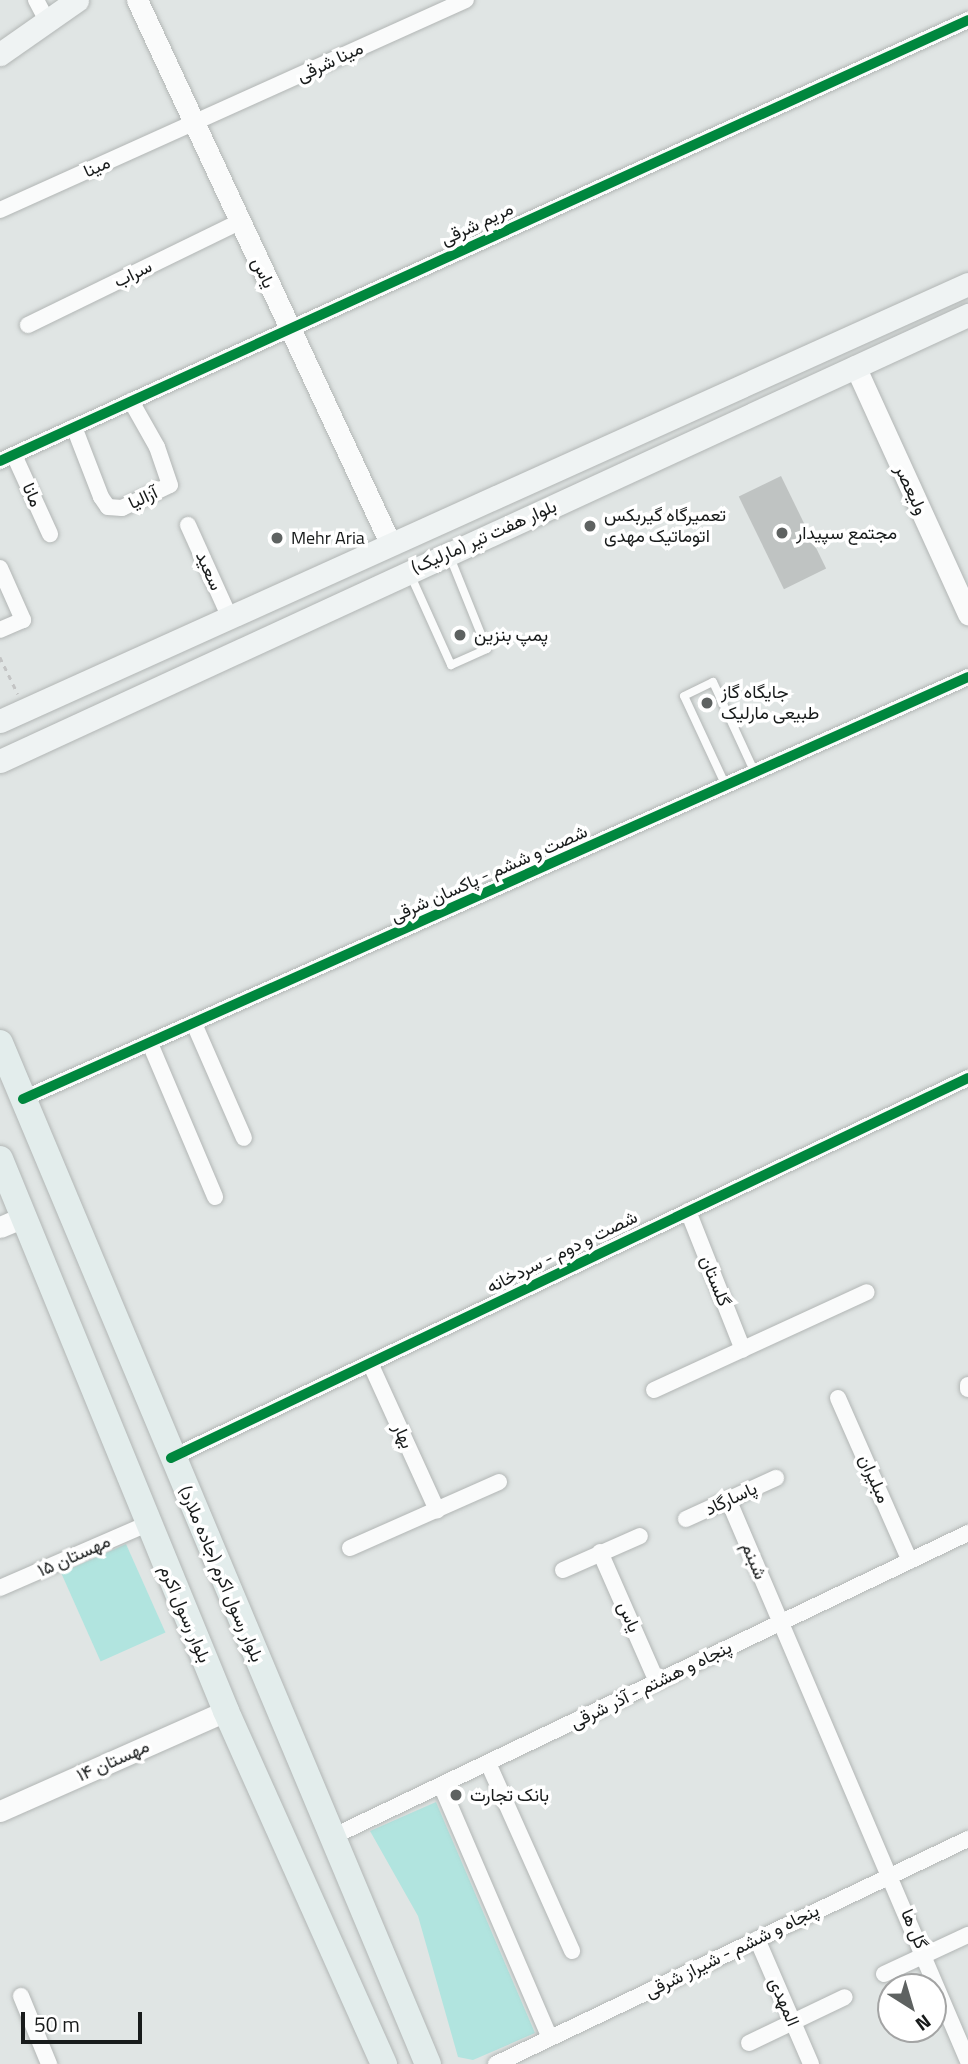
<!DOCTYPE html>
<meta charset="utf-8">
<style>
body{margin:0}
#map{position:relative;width:968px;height:2064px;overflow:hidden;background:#e0e5e4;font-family:"Titillium Web",Vazirmatn,sans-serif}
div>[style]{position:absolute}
.green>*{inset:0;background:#b1e4df;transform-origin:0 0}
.building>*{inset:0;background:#bfc3c2;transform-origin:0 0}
.path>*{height:2.5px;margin-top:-1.25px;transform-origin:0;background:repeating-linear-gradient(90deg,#c3c4c4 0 5px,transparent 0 10px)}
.roads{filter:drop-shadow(0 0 2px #b2b6b5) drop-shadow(0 0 2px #b2b6b5)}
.service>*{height:8px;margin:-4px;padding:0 4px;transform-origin:4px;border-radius:4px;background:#fafbfb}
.minor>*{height:16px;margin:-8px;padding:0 8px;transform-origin:8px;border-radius:8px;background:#fafbfb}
.tertiary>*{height:21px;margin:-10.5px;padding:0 10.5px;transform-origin:10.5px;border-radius:10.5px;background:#fafbfb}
.secondary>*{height:23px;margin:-11.5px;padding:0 11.5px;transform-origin:11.5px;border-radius:11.5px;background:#eff3f3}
.primary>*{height:26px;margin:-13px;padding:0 13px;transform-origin:13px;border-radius:13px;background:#e3edec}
.cycleway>*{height:10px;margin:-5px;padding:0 5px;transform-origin:5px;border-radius:5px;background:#00873e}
.dots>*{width:19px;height:19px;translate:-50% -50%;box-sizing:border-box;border:4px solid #fff;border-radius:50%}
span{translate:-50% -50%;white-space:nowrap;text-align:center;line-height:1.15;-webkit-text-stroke:7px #fff;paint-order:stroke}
.street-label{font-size:18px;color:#181b1b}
.poi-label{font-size:18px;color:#181b1b}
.left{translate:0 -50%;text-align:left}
.north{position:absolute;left:877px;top:1973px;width:70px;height:70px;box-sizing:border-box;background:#fff;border:2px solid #a3a4a4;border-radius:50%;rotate:143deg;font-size:19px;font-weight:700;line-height:28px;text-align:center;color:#181b1b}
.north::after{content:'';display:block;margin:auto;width:24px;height:32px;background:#5e6261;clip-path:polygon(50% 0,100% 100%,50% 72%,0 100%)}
.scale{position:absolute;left:21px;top:2012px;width:121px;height:32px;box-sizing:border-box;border:4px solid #181b1b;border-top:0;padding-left:9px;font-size:21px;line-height:24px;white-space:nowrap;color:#181b1b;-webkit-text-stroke:5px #fff;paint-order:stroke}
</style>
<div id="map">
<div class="green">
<i style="left:126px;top:1544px;width:97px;height:71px;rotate:66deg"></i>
<i style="clip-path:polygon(436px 1802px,535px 2033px,473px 2060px,458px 2057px,418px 1916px,370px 1831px)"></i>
</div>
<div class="building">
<i style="left:781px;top:476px;width:103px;height:47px;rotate:64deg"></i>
</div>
<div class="path">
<i style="left:0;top:657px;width:41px;rotate:64.1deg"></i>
</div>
<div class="roads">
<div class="service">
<i style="left:410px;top:574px;width:100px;rotate:65.7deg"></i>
<i style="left:451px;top:665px;width:39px;rotate:-24deg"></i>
<i style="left:487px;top:649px;width:99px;rotate:-111.9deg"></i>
<i style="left:726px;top:786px;width:99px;rotate:-115deg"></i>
<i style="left:684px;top:696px;width:32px;rotate:-26deg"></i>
<i style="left:713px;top:682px;width:100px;rotate:65.2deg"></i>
</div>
<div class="minor">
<i style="left:36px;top:0;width:24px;rotate:62deg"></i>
<i style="left:0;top:210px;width:511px;rotate:-24.26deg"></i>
<i style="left:28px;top:325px;width:235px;rotate:-26deg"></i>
<i style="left:74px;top:427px;width:75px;rotate:68.9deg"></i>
<i style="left:101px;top:497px;width:12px;rotate:55deg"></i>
<i style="left:108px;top:507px;width:14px;rotate:4deg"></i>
<i style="left:122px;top:508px;width:53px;rotate:-25.6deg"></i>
<i style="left:170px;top:485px;width:40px;rotate:-108.9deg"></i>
<i style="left:157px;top:447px;width:53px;rotate:-119.5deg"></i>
<i style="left:14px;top:455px;width:87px;rotate:65.5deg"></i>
<i style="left:0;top:461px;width:1064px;rotate:-24.49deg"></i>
<i style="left:188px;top:525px;width:102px;rotate:65.7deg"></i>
<i style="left:0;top:568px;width:57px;rotate:66.1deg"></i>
<i style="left:23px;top:620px;width:25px;rotate:157deg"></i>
<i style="left:195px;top:1026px;width:122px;rotate:66.4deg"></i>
<i style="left:151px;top:1046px;width:164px;rotate:67deg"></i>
<i style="left:23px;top:1099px;width:1035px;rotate:-24.06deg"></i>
<i style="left:688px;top:1211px;width:149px;rotate:68.4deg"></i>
<i style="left:370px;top:1363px;width:162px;rotate:65.5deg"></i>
<i style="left:968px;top:1385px;width:4px;rotate:90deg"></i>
<i style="left:654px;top:1390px;width:234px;rotate:-24.7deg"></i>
<i style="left:838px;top:1398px;width:178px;rotate:66.2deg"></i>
<i style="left:171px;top:1458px;width:883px;rotate:-25.49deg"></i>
<i style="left:728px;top:1499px;width:611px;rotate:66.88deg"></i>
<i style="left:686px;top:1519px;width:99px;rotate:-24.5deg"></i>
<i style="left:350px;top:1548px;width:163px;rotate:-23.9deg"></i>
<i style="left:600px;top:1552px;width:142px;rotate:66.3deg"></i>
<i style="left:563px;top:1570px;width:84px;rotate:-23.8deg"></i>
<i style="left:0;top:1588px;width:160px;rotate:-23.5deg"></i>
<i style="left:488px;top:1763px;width:206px;rotate:65.9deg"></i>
<i style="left:441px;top:1785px;width:275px;rotate:66.7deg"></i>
<i style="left:334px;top:1836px;width:703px;rotate:-25.54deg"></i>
<i style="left:757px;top:1939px;width:136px;rotate:66.6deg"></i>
<i style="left:884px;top:1974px;width:93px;rotate:-24.9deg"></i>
<i style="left:21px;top:1996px;width:74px;rotate:67.6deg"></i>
<i style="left:749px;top:2043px;width:106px;rotate:-25.6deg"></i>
<i style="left:496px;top:2064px;width:523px;rotate:-25.49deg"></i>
</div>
<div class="tertiary">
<i style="left:137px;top:0;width:601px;rotate:65.01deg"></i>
<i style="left:855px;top:366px;width:273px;rotate:65.5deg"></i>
<i style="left:0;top:1227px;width:26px;rotate:-23deg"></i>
<i style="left:0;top:1811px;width:247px;rotate:-23.9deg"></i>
</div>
<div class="secondary">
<i style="left:0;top:54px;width:94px;rotate:-35deg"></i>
<i style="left:0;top:721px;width:1062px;rotate:-24.3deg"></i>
<i style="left:0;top:761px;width:1066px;rotate:-24.74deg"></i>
</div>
<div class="primary">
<i style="left:0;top:1043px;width:1107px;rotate:67.26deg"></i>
<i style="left:0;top:1159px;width:596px;rotate:67.73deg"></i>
<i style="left:226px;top:1711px;width:387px;rotate:65.9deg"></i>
</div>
</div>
<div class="cycleway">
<i style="left:0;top:461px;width:1064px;rotate:-24.49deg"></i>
<i style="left:23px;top:1099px;width:1035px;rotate:-24.06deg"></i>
<i style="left:171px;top:1458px;width:883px;rotate:-25.49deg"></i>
</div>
<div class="dots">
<i style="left:590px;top:526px;background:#5e6261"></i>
<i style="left:782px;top:533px;background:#5e6261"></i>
<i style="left:277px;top:538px;background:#5e6261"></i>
<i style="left:460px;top:635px;background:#5e6261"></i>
<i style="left:707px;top:703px;background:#5e6261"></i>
<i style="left:456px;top:1795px;background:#5e6261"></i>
</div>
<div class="street-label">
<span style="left:330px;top:62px;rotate:-25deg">مینا شرقی</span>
<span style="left:97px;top:167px;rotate:-24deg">مینا</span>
<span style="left:477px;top:224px;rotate:-25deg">مریم شرقی</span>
<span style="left:263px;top:273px;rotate:65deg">یاس</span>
<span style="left:133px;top:274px;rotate:-26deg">سراب</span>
<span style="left:911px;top:490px;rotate:65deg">ولیعصر</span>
<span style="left:32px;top:495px;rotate:66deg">مانا</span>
<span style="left:143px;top:498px;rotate:-25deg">آزالیا</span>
<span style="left:484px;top:537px;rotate:-24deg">بلوار هفت تیر (مارلیک)</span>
<span style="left:209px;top:571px;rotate:66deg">سعید</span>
<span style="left:489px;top:874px;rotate:-24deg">شصت و ششم - پاکسان شرقی</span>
<span style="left:562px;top:1252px;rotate:-26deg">شصت و دوم - سردخانه</span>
<span style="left:715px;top:1281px;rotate:68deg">گلستان</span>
<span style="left:403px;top:1436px;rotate:66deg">بهار</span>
<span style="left:874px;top:1479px;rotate:66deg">مبلیران</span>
<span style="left:731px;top:1499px;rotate:-25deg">پاسارگاد</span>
<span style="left:74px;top:1556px;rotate:-24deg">مهستان ۱۵</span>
<span style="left:754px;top:1561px;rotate:67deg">شبنم</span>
<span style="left:221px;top:1574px;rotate:67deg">بلوار رسول اکرم (جاده ملارد)</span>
<span style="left:185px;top:1614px;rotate:67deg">بلوار رسول اکرم</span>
<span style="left:629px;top:1617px;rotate:67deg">یاس</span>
<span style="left:651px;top:1685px;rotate:-26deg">پنجاه و هشتم - آذر شرقی</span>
<span style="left:113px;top:1761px;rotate:-24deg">مهستان ۱۴</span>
<span style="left:914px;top:1929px;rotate:67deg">گل ها</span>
<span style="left:732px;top:1951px;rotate:-26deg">پنجاه و ششم - شیراز شرقی</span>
<span style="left:784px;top:2002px;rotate:67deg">المهدی</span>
</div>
<div class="poi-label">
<span class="left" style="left:604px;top:526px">تعمیرگاه گیربکس<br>اتوماتیک مهدی</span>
<span class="left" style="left:796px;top:533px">مجتمع سپیدار</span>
<span class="left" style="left:291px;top:538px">Mehr Aria</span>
<span class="left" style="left:474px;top:635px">پمپ بنزین</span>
<span class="left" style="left:721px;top:703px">جایگاه گاز<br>طبیعی مارلیک</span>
<span class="left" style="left:470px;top:1795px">بانک تجارت</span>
</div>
<div class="north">N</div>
<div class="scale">50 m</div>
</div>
